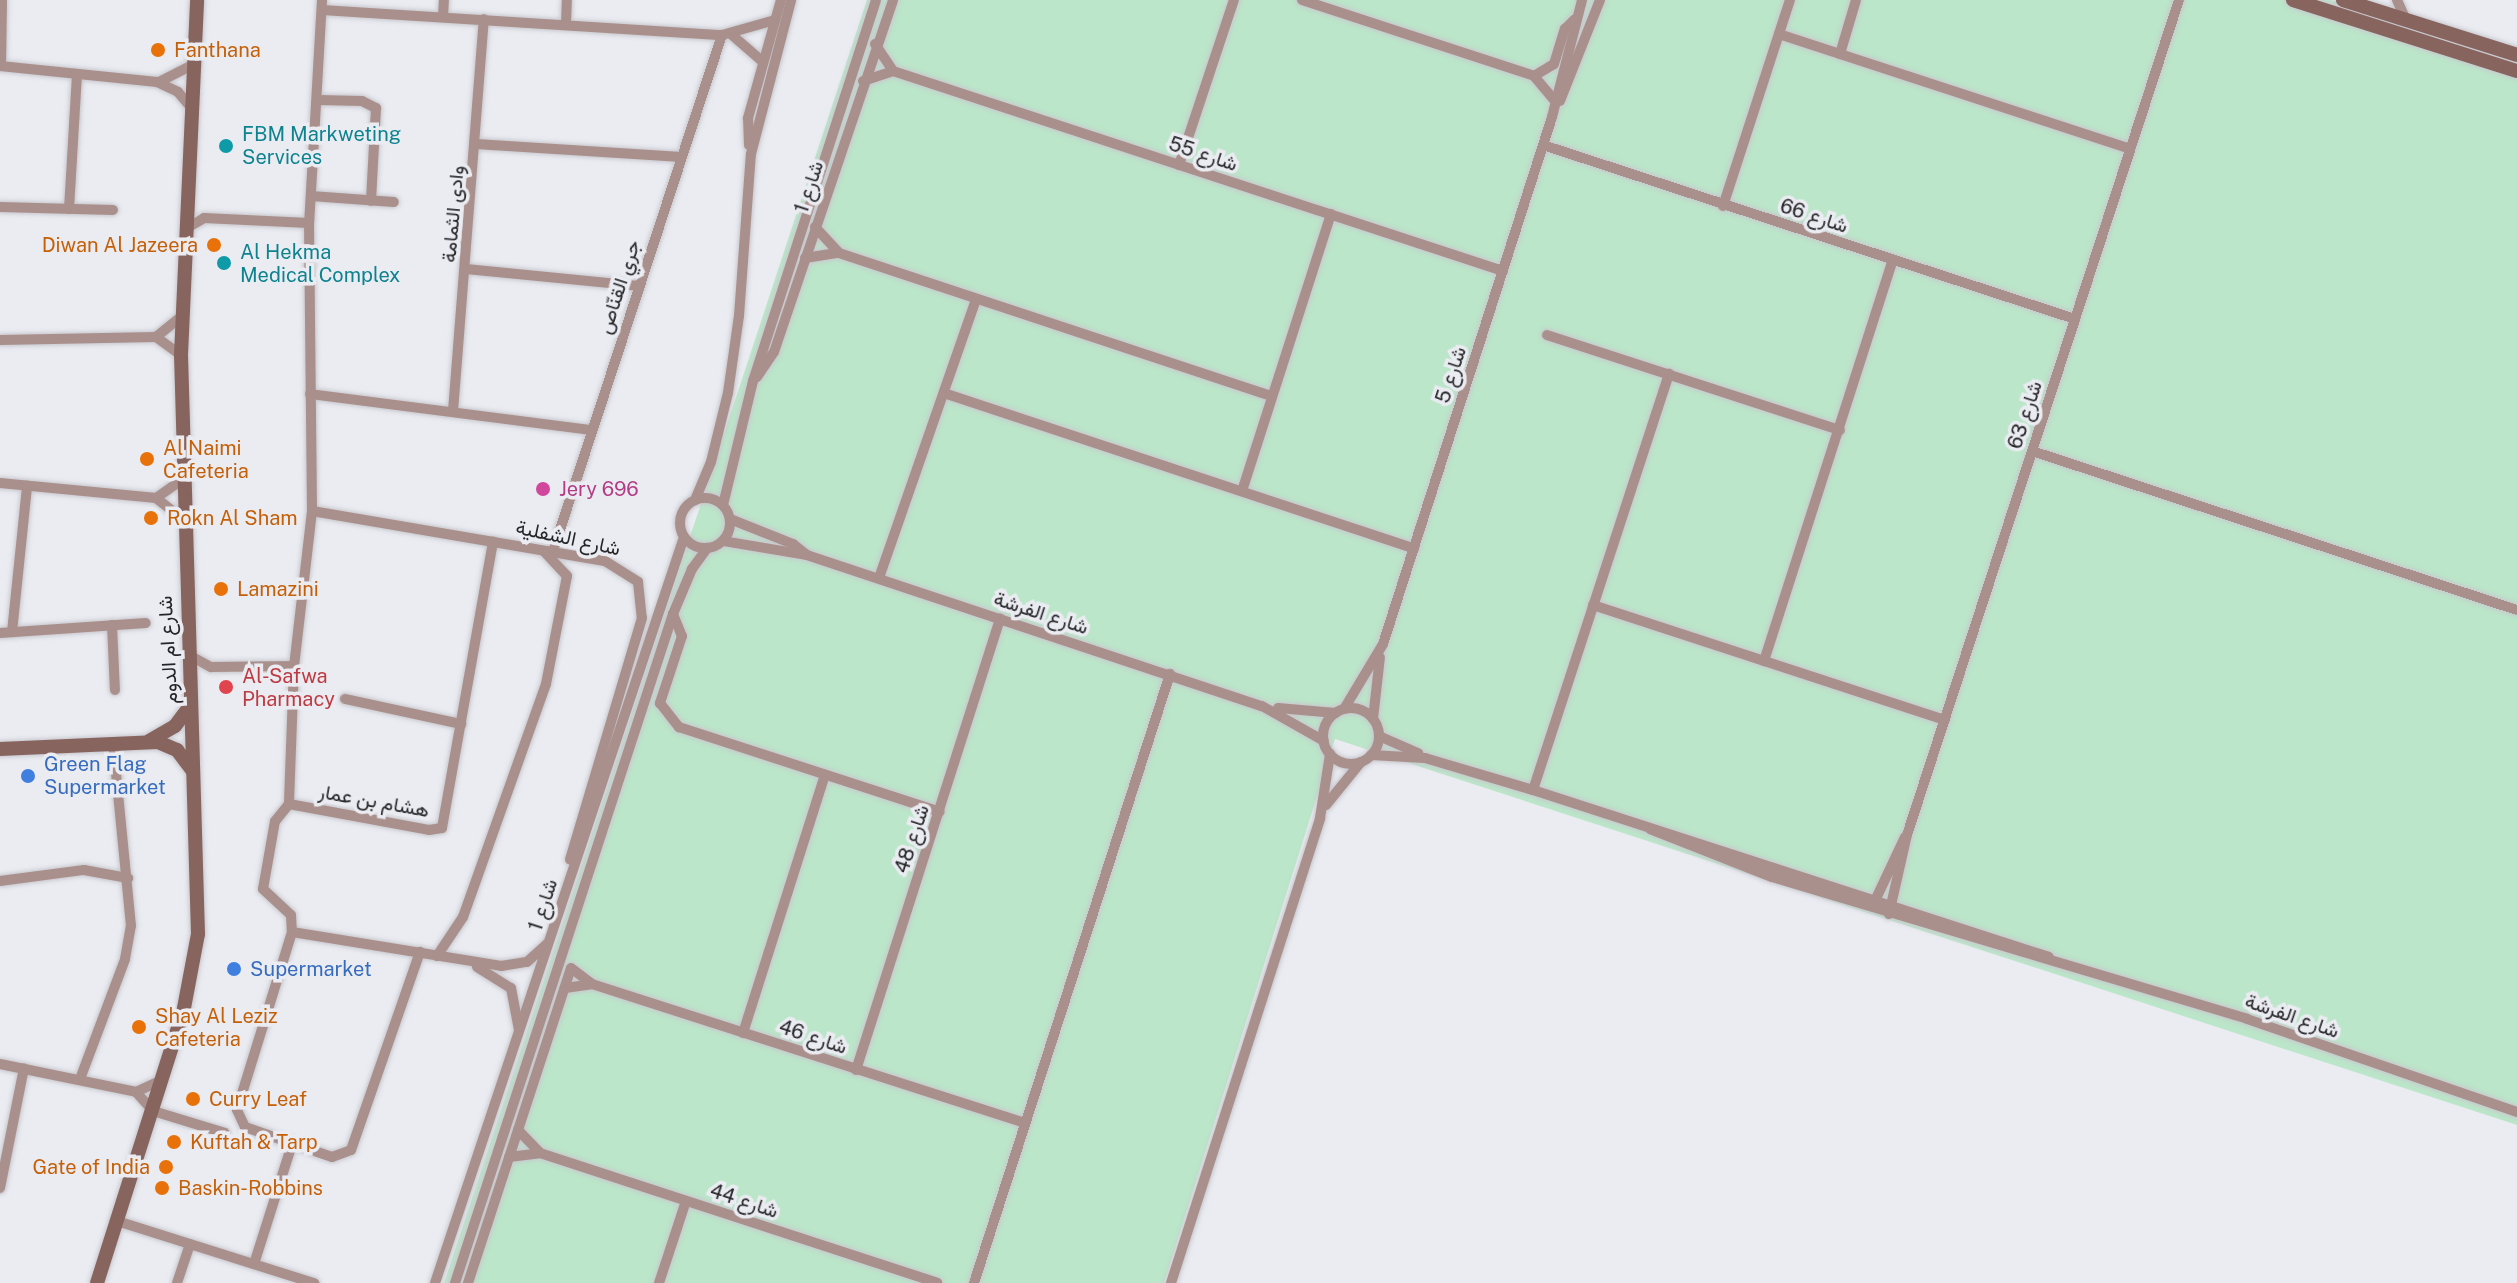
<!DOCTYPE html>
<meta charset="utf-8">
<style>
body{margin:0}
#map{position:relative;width:2517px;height:1283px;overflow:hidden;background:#ebecf2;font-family:"Public Sans",Vazirmatn,sans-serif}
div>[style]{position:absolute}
.green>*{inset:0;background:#bbe6c9}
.roads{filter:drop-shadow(0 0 2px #c8c8ce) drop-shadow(0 0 2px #c8c8ce)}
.street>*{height:10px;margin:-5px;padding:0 5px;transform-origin:5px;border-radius:5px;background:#aa908c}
.street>.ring{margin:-5px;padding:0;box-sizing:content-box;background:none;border:10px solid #aa908c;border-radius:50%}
.secondary>*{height:14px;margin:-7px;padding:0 7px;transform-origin:7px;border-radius:7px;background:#88645f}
.dots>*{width:22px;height:22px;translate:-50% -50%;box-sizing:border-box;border:4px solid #ebecf2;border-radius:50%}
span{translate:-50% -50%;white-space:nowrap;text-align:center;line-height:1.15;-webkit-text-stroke:7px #ebecf2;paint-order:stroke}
.food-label{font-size:20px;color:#c56008}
.left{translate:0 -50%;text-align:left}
.right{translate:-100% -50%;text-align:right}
.culture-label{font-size:20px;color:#0d838f}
.street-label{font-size:20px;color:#262628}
.hotel-label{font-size:20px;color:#b23c85}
.health-label{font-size:20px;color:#be3a42}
.shop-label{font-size:20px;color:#366cbe}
</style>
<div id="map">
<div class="green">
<i style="clip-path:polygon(867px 0,2331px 0,2517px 59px,2517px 1125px,1335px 739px,1164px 1283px,444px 1283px)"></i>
</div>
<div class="roads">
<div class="street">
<i style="left:322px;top:0;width:223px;rotate:93.3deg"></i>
<i style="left:309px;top:223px;width:288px;rotate:89.4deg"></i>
<i style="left:312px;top:511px;width:156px;rotate:96.6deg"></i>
<i style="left:294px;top:666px;width:138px;rotate:92.1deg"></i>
<i style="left:289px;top:804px;width:142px;rotate:10.5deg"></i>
<i style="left:429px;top:830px;width:13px;rotate:-9deg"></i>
<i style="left:442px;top:828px;width:291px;rotate:-79.9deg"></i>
<i style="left:1302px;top:0;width:244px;rotate:18.1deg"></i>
<i style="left:1534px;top:76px;width:33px;rotate:50deg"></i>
<i style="left:2397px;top:0;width:22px;rotate:66deg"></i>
<i style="left:322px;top:10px;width:401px;rotate:3.6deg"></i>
<i style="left:722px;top:35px;width:55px;rotate:-15.8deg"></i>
<i style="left:443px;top:17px;width:17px;rotate:-87deg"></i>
<i style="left:566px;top:24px;width:24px;rotate:-88deg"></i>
<i style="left:1779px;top:34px;width:369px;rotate:18.1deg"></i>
<i style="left:732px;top:35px;width:40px;rotate:41deg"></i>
<i style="left:875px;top:44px;width:32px;rotate:56deg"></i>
<i style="left:893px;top:71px;width:642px;rotate:18.15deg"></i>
<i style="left:1840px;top:54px;width:56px;rotate:-73.5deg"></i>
<i style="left:0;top:66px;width:158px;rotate:5.8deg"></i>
<i style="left:157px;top:82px;width:23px;rotate:25deg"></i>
<i style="left:178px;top:92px;width:16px;rotate:50deg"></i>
<i style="left:1px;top:66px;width:66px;rotate:-89.1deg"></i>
<i style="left:1534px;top:76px;width:23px;rotate:-31deg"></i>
<i style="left:1554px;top:64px;width:37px;rotate:-73deg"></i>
<i style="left:1565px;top:29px;width:13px;rotate:-45deg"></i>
<i style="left:863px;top:81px;width:32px;rotate:-18deg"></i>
<i style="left:159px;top:82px;width:36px;rotate:-27deg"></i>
<i style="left:318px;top:100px;width:44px;rotate:1.3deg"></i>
<i style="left:362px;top:101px;width:16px;rotate:27deg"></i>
<i style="left:376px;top:108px;width:93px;rotate:93.1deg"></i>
<i style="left:1560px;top:101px;width:109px;rotate:-68.4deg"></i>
<i style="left:476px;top:144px;width:206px;rotate:3.6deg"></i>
<i style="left:749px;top:145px;width:27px;rotate:-92deg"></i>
<i style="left:748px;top:118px;width:123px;rotate:-74.4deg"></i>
<i style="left:1543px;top:145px;width:560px;rotate:18.11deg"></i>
<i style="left:1179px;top:165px;width:174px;rotate:-71.6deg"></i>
<i style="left:311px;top:196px;width:83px;rotate:4.1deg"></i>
<i style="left:1723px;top:206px;width:217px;rotate:-72deg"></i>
<i style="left:0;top:207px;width:113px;rotate:1.5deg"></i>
<i style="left:69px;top:209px;width:134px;rotate:-86.6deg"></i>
<i style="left:815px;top:227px;width:35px;rotate:47deg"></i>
<i style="left:839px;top:253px;width:456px;rotate:18.3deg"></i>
<i style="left:187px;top:228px;width:20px;rotate:-30deg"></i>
<i style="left:204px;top:218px;width:105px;rotate:2.7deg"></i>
<i style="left:805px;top:258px;width:32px;rotate:-9deg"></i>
<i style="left:466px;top:269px;width:173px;rotate:5.6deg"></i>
<i style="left:1547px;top:335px;width:308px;rotate:18deg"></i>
<i style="left:156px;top:337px;width:31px;rotate:36deg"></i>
<i style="left:0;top:340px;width:156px;rotate:-1.1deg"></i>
<i style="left:156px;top:337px;width:32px;rotate:-39deg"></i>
<i style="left:757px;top:377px;width:30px;rotate:-56deg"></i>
<i style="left:774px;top:352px;width:372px;rotate:-71.3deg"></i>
<i style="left:944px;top:393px;width:495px;rotate:18.3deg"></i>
<i style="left:310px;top:394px;width:283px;rotate:7.3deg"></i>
<i style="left:453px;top:411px;width:393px;rotate:-85.5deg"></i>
<i style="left:2032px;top:451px;width:510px;rotate:18.15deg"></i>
<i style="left:0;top:483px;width:157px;rotate:5.5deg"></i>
<i style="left:156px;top:498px;width:33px;rotate:38deg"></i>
<i style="left:1242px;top:491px;width:291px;rotate:-72.2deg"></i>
<i class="ring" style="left:680px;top:498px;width:40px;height:40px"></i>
<i style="left:156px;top:498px;width:32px;rotate:-35deg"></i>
<i style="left:695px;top:500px;width:41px;rotate:-67.2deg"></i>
<i style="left:711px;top:462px;width:71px;rotate:-76.2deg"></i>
<i style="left:728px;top:393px;width:78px;rotate:-81.9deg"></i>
<i style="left:739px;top:316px;width:162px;rotate:-85.8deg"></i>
<i style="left:751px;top:154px;width:159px;rotate:-75.4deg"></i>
<i style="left:723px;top:505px;width:128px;rotate:-76.4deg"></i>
<i style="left:753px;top:381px;width:400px;rotate:-72.1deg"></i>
<i style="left:312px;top:511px;width:297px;rotate:9.7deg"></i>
<i style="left:605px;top:561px;width:39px;rotate:32deg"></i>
<i style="left:638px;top:582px;width:36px;rotate:84deg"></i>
<i style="left:642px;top:618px;width:252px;rotate:106.6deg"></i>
<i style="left:730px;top:519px;width:68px;rotate:21.6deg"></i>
<i style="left:793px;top:544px;width:18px;rotate:38deg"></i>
<i style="left:807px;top:555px;width:479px;rotate:18.4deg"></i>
<i style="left:1262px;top:706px;width:71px;rotate:29.4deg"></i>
<i style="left:723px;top:541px;width:85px;rotate:9.5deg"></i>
<i style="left:553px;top:551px;width:543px;rotate:-71.87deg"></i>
<i style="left:879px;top:578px;width:295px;rotate:-70.8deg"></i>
<i style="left:1593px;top:605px;width:370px;rotate:18.1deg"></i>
<i style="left:673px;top:614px;width:24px;rotate:68deg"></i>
<i style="left:682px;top:636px;width:71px;rotate:108.2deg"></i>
<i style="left:660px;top:703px;width:31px;rotate:52deg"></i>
<i style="left:679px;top:727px;width:274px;rotate:18deg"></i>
<i style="left:112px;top:625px;width:65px;rotate:87.4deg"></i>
<i style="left:12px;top:632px;width:147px;rotate:-84.1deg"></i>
<i style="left:0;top:633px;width:146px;rotate:-3.9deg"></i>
<i style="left:189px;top:655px;width:25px;rotate:29deg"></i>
<i style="left:211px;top:667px;width:83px;rotate:-0.7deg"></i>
<i style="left:1764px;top:661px;width:421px;rotate:-72.2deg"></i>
<i style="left:345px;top:699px;width:119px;rotate:12.2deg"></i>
<i style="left:1278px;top:708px;width:58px;rotate:4.9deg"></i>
<i class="ring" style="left:1323px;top:708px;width:46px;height:46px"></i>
<i style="left:1344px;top:709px;width:76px;rotate:-59deg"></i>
<i style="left:1383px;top:644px;width:553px;rotate:-72.22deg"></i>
<i style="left:1552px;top:117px;width:121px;rotate:-75.6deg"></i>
<i style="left:1373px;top:719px;width:62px;rotate:-83.6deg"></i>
<i style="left:1379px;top:736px;width:43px;rotate:23.6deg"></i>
<i style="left:1371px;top:755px;width:54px;rotate:3.2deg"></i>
<i style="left:1425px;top:758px;width:113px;rotate:16.5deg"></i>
<i style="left:1533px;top:790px;width:542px;rotate:17.93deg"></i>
<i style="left:1533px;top:790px;width:438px;rotate:-71.9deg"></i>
<i style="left:289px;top:804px;width:22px;rotate:129deg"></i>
<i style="left:275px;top:821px;width:69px;rotate:100deg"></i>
<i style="left:263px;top:889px;width:38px;rotate:43deg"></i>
<i style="left:291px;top:915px;width:17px;rotate:87deg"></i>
<i style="left:292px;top:932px;width:186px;rotate:107.2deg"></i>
<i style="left:237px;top:1110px;width:19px;rotate:65deg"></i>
<i style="left:245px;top:1127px;width:92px;rotate:19deg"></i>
<i style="left:332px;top:1157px;width:20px;rotate:-20deg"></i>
<i style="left:351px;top:1150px;width:210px;rotate:-70.8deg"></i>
<i style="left:1326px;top:805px;width:55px;rotate:-50.9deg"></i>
<i style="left:1650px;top:829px;width:131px;rotate:21.5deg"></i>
<i style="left:1772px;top:877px;width:496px;rotate:16.6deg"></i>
<i style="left:2247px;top:1019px;width:286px;rotate:19deg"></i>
<i style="left:0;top:881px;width:85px;rotate:-7.5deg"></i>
<i style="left:84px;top:870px;width:45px;rotate:10.3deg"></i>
<i style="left:1873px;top:905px;width:75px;rotate:-64.8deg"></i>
<i style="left:1889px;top:914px;width:81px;rotate:-77.2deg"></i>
<i style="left:1907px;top:835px;width:878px;rotate:-71.96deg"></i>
<i style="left:292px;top:932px;width:212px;rotate:9.2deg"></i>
<i style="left:501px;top:966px;width:26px;rotate:-9deg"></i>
<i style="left:527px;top:962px;width:28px;rotate:-42deg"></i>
<i style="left:437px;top:956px;width:47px;rotate:-56.3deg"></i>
<i style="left:463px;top:917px;width:247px;rotate:-70.4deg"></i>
<i style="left:546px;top:684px;width:110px;rotate:-79deg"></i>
<i style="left:567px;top:576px;width:34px;rotate:-133deg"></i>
<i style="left:477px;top:967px;width:40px;rotate:32deg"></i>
<i style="left:511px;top:988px;width:43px;rotate:79.2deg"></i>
<i style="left:565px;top:988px;width:27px;rotate:-8deg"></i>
<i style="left:743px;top:1033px;width:271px;rotate:-72.4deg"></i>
<i style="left:0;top:1064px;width:139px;rotate:11.6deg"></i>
<i style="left:136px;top:1092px;width:26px;rotate:-25deg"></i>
<i style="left:856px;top:1070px;width:474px;rotate:-72.3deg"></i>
<i style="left:80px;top:1079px;width:128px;rotate:-69.4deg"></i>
<i style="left:125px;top:959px;width:34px;rotate:-80deg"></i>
<i style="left:131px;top:926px;width:185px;rotate:-95.6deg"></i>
<i style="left:136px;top:1092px;width:25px;rotate:48deg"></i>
<i style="left:153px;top:1111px;width:75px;rotate:17deg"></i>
<i style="left:518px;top:1130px;width:32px;rotate:46deg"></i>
<i style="left:540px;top:1153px;width:418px;rotate:18.1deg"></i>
<i style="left:509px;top:1157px;width:31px;rotate:-7deg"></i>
<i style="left:0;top:1188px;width:122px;rotate:-78.7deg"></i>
<i style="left:117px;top:1221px;width:207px;rotate:17.5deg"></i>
<i style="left:254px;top:1264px;width:126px;rotate:-72.4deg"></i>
<i style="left:177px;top:1283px;width:41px;rotate:-71.6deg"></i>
<i style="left:435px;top:1283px;width:786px;rotate:-71.54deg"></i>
<i style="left:455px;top:1283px;width:704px;rotate:-71.95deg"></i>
<i style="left:673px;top:614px;width:49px;rotate:-67.1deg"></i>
<i style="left:692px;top:569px;width:26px;rotate:-54deg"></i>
<i style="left:468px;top:1283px;width:331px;rotate:-71.9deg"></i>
<i style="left:571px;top:968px;width:26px;rotate:37deg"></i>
<i style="left:592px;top:984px;width:454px;rotate:17.8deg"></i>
<i style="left:659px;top:1283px;width:86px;rotate:-71.8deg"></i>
<i style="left:974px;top:1283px;width:640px;rotate:-72.16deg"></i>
<i style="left:1171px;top:1283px;width:488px;rotate:-72.2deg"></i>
<i style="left:1320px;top:818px;width:65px;rotate:-81.1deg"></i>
</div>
<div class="secondary">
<i style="left:2293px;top:0;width:235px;rotate:17.6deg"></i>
<i style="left:2343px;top:0;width:182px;rotate:17.5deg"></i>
<i style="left:149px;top:741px;width:30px;rotate:-30deg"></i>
<i style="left:175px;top:726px;width:25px;rotate:-53deg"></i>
<i style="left:0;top:749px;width:158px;rotate:-2.5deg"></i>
<i style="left:158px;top:742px;width:21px;rotate:23deg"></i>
<i style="left:177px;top:750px;width:25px;rotate:53deg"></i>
<i style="left:97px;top:1283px;width:288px;rotate:-72.4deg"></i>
<i style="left:184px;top:1008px;width:75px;rotate:-79.3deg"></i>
<i style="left:198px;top:934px;width:579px;rotate:-91.68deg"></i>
<i style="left:181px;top:355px;width:355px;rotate:-87.4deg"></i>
</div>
</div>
<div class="dots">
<i style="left:158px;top:50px;background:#e8710a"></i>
<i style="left:226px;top:146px;background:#0f9aa8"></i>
<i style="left:214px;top:245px;background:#e8710a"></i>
<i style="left:224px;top:263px;background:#0f9aa8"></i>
<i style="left:147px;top:459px;background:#e8710a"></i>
<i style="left:543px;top:489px;background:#d1479c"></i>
<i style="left:151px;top:518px;background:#e8710a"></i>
<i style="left:221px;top:589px;background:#e8710a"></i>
<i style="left:226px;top:687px;background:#e0444e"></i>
<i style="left:28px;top:776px;background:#3f7fe0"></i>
<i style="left:234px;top:969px;background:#3f7fe0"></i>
<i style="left:139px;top:1027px;background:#e8710a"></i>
<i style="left:193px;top:1099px;background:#e8710a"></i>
<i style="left:174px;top:1142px;background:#e8710a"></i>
<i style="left:166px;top:1167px;background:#e8710a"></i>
<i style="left:162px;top:1188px;background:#e8710a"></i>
</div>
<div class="food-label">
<span class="left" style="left:174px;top:50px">Fanthana</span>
<span class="right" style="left:198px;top:245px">Diwan Al Jazeera</span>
<span class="left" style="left:163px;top:460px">Al Naimi<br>Cafeteria</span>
<span class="left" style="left:167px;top:518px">Rokn Al Sham</span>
<span class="left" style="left:237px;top:589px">Lamazini</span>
<span class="left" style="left:155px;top:1028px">Shay Al Leziz<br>Cafeteria</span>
<span class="left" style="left:209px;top:1099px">Curry Leaf</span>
<span class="left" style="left:190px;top:1142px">Kuftah &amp; Tarp</span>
<span class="right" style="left:150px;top:1167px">Gate of India</span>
<span class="left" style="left:178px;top:1188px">Baskin-Robbins</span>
</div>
<div class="culture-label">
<span class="left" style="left:242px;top:146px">FBM Markweting<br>Services</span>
<span class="left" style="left:240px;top:264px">Al Hekma<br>Medical Complex</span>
</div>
<div class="street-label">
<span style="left:1203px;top:154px;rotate:18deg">شارع 55</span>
<span style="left:809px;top:187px;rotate:-72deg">شارع 1</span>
<span style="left:453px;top:214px;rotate:-85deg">وادى الثمامة</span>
<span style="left:1814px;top:216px;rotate:18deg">شارع 66</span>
<span style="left:619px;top:287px;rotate:-72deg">جري القنّاص</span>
<span style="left:1451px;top:375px;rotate:-72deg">شارع 5</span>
<span style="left:2025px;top:415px;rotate:-72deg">شارع 63</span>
<span style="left:568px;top:538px;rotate:12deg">شارع الشفلية</span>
<span style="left:1041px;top:613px;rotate:18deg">شارع الفرشة</span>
<span style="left:168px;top:650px;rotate:-93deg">شارع ام الدوم</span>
<span style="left:374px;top:801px;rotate:10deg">هشام بن عمار</span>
<span style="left:912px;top:839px;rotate:-72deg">شارع 48</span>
<span style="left:543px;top:905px;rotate:-72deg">شارع 1</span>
<span style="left:2292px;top:1016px;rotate:19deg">شارع الفرشة</span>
<span style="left:813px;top:1037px;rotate:18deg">شارع 46</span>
<span style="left:744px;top:1201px;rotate:18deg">شارع 44</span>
</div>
<div class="hotel-label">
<span class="left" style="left:559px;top:489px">Jery 696</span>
</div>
<div class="health-label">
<span class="left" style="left:242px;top:688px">Al-Safwa<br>Pharmacy</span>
</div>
<div class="shop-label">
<span class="left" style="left:44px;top:776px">Green Flag<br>Supermarket</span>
<span class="left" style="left:250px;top:969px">Supermarket</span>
</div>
</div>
